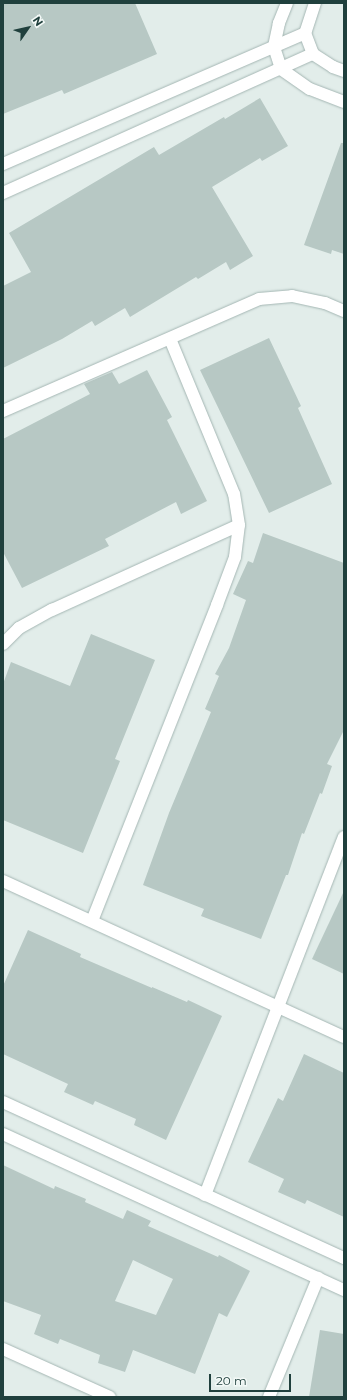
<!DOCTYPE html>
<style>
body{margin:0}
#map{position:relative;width:347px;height:1400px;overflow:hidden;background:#e2edea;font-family:Montserrat,sans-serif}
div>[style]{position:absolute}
.building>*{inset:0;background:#b7c8c4}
.roads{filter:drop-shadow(0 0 1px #a4b6b3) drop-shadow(0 0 1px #a4b6b3)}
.street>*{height:12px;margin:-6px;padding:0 6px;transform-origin:6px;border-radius:6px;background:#fff}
span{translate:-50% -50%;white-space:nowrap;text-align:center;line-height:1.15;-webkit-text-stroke:4px #f3f9f7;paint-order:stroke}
.frame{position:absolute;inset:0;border:4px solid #20403d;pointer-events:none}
.north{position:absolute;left:8px;top:8px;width:40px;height:40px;-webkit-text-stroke:3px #f3f9f7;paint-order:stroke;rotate:56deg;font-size:11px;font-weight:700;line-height:16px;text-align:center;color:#20403d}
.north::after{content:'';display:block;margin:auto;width:14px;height:18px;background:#20403d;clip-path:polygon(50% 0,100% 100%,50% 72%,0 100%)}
.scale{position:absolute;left:209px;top:1374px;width:82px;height:18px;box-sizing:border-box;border:2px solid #20403d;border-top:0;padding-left:5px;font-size:12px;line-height:14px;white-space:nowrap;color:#20403d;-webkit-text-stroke:3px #f3f9f7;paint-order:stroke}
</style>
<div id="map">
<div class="building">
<i style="clip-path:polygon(3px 3px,135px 3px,157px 54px,64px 94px,62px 90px,3px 114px)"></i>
<i style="clip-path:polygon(260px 98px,288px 146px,262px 161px,260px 158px,212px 187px,253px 256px,230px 270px,226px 262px,198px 279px,196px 277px,130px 317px,125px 308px,95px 326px,92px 321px,62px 339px,3px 368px,3px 286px,31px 272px,9px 233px,154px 147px,159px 155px,224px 117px,225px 119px)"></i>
<i style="clip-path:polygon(341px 143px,344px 143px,344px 254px,332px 250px,331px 254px,304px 245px)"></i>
<i style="clip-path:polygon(269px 338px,301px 406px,298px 408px,332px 484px,269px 513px,200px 370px)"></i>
<i style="clip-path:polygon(147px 370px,172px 417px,167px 420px,207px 501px,181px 514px,176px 502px,105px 539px,109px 546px,22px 588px,3px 552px,3px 439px,90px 394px,84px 384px,112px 372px,119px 384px)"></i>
<i style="clip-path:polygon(263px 533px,344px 563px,344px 730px,327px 764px,332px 766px,322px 794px,320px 793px,304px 834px,302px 833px,288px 875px,286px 875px,261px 939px,201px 916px,204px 909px,143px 885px,169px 813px,211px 712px,205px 709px,219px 676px,215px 674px,229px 648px,246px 600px,233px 594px,248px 561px,253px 563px)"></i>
<i style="clip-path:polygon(91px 634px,155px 660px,115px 759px,120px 761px,83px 853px,3px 820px,3px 684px,11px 662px,70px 686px)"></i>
<i style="clip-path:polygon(344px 891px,344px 974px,312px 959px)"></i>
<i style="clip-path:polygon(28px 930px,81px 954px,80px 957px,152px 988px,152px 987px,187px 1002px,188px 1000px,222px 1016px,166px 1140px,134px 1125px,136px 1119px,95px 1101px,93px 1105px,64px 1092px,68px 1084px,3px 1054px,3px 986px)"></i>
<i style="clip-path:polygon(304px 1054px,344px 1073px,344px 1217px,307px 1200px,305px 1204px,278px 1192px,284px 1179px,248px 1162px,278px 1098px,283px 1101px)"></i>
<i style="clip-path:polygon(evenodd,3px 1165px,54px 1189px,55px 1186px,86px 1199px,85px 1202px,123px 1219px,127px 1210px,151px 1221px,148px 1226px,218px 1257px,219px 1255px,250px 1271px,227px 1317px,219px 1313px,195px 1374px,133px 1350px,125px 1372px,98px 1363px,100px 1355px,60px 1339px,58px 1344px,34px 1334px,41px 1315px,3px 1301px,3px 1165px,133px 1260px,173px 1279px,156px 1315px,115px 1301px,133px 1260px)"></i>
<i style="clip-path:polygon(320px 1330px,344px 1334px,344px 1397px,309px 1397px)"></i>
</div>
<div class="roads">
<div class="street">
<i style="left:287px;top:3px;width:22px;rotate:112deg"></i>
<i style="left:279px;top:23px;width:25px;rotate:102deg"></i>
<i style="left:274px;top:47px;width:23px;rotate:72deg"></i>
<i style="left:281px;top:69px;width:35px;rotate:35deg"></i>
<i style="left:310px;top:89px;width:36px;rotate:21deg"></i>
<i style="left:315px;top:3px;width:32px;rotate:108deg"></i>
<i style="left:305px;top:33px;width:22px;rotate:69deg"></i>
<i style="left:313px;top:54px;width:24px;rotate:33deg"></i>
<i style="left:333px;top:67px;width:12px;rotate:20deg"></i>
<i style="left:3px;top:164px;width:329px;rotate:-23.4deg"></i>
<i style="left:3px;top:193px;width:340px;rotate:-24.2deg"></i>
<i style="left:3px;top:411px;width:279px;rotate:-23.6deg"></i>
<i style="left:259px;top:299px;width:33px;rotate:-5deg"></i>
<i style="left:292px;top:296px;width:34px;rotate:12deg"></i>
<i style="left:325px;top:303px;width:21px;rotate:23deg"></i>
<i style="left:3px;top:644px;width:23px;rotate:-45deg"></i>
<i style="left:19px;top:628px;width:38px;rotate:-29deg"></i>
<i style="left:52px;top:610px;width:205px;rotate:-24.4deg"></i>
<i style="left:3px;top:881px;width:375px;rotate:24.6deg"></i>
<i style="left:92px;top:921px;width:340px;rotate:-68.4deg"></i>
<i style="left:217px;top:605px;width:51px;rotate:-69.4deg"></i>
<i style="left:235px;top:557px;width:32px;rotate:-83deg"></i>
<i style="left:239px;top:525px;width:31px;rotate:-99deg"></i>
<i style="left:234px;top:494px;width:168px;rotate:-112.4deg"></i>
<i style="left:3px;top:1102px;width:375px;rotate:24.6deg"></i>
<i style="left:3px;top:1134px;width:375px;rotate:24.6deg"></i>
<i style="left:205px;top:1195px;width:384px;rotate:-68.8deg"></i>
<i style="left:3px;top:1349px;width:117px;rotate:24.2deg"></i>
<i style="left:269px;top:1397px;width:129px;rotate:-67.6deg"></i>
</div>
</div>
<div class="frame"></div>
<div class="north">N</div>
<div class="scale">20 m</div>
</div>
